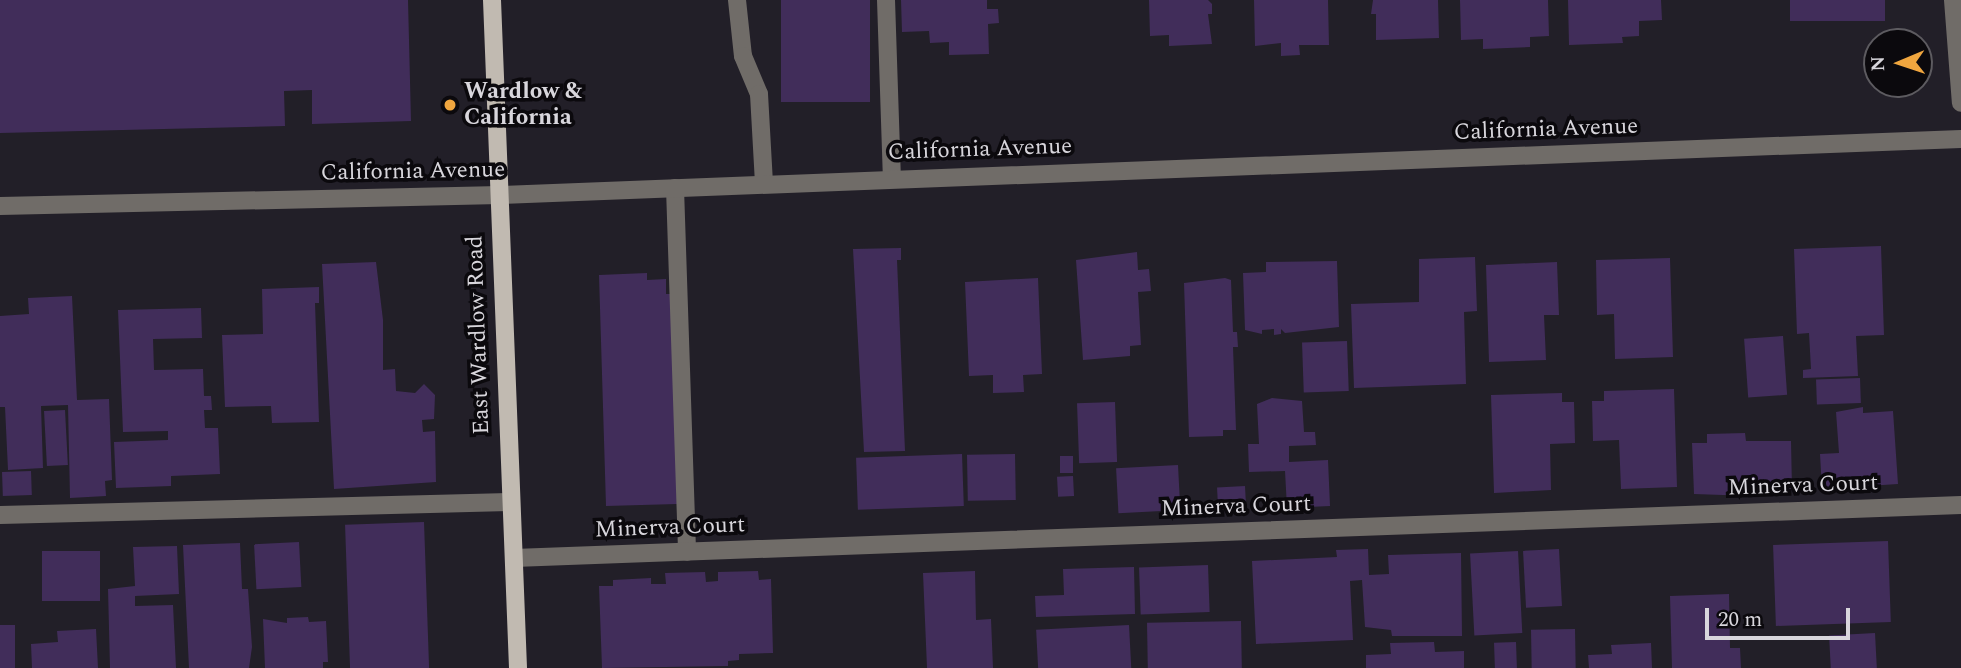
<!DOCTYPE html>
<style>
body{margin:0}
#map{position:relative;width:1961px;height:668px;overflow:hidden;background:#221f28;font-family:Spectral,serif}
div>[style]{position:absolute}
.building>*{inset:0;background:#412d5a;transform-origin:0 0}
.minor>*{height:18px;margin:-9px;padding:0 9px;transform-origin:9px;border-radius:9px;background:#706c68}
.major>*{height:18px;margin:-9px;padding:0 9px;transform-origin:9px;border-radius:9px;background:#c1bab1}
.dots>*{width:19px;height:19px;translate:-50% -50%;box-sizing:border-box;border:4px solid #0b090d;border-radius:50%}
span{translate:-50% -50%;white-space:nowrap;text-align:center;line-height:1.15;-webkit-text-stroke:7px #0b090d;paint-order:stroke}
.poi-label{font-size:23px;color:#d8d6dc;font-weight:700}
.left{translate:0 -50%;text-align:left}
.street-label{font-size:23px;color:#d8d6dc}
.north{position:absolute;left:1863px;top:28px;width:70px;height:70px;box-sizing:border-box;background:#0b090d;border:2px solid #5d5b60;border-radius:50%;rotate:268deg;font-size:19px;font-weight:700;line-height:28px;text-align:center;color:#d8d6dc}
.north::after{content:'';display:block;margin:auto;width:24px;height:32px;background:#f0a63f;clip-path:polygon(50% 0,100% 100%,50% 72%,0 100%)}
.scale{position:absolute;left:1705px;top:608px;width:145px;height:32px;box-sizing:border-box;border:4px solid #d8d6dc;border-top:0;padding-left:9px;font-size:21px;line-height:24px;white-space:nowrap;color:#d8d6dc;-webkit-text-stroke:5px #0b090d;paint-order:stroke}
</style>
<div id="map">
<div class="building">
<i style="clip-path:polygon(0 0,408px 0,411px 121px,312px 124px,312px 90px,284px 91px,285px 126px,0 133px)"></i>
<i style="left:781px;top:0;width:89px;height:102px"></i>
<i style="clip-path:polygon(901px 0,987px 0,987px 9px,998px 9px,999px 23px,988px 24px,989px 54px,949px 55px,949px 42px,930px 43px,929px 31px,902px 32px)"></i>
<i style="clip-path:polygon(1149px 0,1208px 0,1212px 4px,1212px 14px,1208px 14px,1212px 44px,1169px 46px,1169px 35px,1150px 36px)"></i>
<i style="clip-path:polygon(1254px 0,1328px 0,1329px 45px,1299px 45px,1300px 55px,1281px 56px,1281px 43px,1255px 46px)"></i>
<i style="clip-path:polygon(1373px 0,1438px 0,1439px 38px,1376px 40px,1376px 14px,1371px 14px)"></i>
<i style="clip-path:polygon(1460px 0,1548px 0,1549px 36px,1530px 37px,1530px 47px,1483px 49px,1483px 39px,1461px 40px)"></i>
<i style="clip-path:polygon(1568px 0,1661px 0,1662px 20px,1639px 21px,1639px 36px,1622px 37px,1623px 43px,1569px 45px)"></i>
<i style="left:1790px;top:0;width:95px;height:21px"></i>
<i style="clip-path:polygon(1881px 246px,1884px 335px,1856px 336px,1858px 376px,1803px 378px,1803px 370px,1811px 369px,1809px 333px,1797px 334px,1794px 249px)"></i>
<i style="clip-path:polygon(901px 248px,901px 260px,897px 260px,905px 451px,864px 452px,853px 249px)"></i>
<i style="clip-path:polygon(1137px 252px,1138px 270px,1149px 269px,1151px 291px,1138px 292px,1141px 345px,1130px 346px,1130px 356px,1083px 360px,1076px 260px)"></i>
<i style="clip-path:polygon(1475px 257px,1477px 311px,1464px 312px,1466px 384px,1354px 388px,1351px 304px,1419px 302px,1419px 259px)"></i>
<i style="clip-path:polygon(1670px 258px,1673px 357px,1615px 359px,1614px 314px,1597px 315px,1596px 260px)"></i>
<i style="clip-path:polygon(1337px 261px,1339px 327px,1285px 333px,1281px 329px,1281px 334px,1274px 335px,1274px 329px,1262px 330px,1262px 334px,1245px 330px,1243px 273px,1266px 272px,1266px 262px)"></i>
<i style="clip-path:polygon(376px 262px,383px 320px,383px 370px,395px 369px,396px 391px,415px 393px,424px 384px,435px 395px,434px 419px,422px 420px,423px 432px,435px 431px,436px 482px,334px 489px,322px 264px)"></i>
<i style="clip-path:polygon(1557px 262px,1559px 315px,1544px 315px,1546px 360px,1489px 362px,1486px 265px)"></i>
<i style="clip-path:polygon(647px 273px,647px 280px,666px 279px,666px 294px,673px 294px,677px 504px,606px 506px,599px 275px)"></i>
<i style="clip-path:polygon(1038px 278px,1042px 374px,1023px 375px,1024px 392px,993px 393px,993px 375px,969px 376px,965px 282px)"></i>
<i style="clip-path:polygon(1225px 278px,1231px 280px,1233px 332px,1237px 332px,1238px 347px,1233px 347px,1236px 430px,1223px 430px,1223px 436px,1189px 437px,1184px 283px)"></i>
<i style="clip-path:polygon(319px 287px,319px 303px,315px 303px,319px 422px,272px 423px,271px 406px,225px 407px,222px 335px,263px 334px,262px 289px)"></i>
<i style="clip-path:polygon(72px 296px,77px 400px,109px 399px,112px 480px,105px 481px,106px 496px,70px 498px,68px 405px,41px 406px,43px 468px,8px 470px,5px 407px,0 407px,0 316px,29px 314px,28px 298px)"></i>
<i style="clip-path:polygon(201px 308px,202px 338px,153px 339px,154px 370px,203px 369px,204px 396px,211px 396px,212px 410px,204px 410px,205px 428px,218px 428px,220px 474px,171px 476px,171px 486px,116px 488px,114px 442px,168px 440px,168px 431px,123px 432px,118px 310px)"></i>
<i style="left:1783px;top:336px;width:59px;height:39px;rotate:86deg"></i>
<i style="left:1347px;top:341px;width:50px;height:45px;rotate:88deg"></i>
<i style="left:1860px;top:378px;width:25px;height:44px;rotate:88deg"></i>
<i style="clip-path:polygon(1674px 389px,1677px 487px,1621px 489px,1619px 440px,1593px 441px,1592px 401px,1604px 401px,1604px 391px)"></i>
<i style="clip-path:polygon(1562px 393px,1562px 402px,1574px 402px,1575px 443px,1550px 444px,1551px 490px,1494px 493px,1491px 395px)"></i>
<i style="clip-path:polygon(1272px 398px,1302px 401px,1304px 432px,1315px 432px,1316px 445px,1289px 446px,1289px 462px,1328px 460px,1330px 506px,1287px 508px,1285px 471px,1249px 472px,1248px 444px,1259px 444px,1257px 404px)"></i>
<i style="left:1115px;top:402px;width:60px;height:38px;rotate:88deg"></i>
<i style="clip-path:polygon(1863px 407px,1863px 413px,1893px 411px,1898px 484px,1822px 489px,1820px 454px,1839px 453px,1836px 412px)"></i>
<i style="left:65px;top:410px;width:55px;height:21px;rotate:87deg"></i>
<i style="clip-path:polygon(1745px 433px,1746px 441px,1791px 441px,1792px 489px,1752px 490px,1752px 496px,1694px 494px,1692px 443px,1707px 443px,1707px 434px)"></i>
<i style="left:962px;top:454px;width:52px;height:106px;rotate:88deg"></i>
<i style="left:1015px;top:454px;width:46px;height:48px;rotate:89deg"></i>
<i style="left:1060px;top:456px;width:13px;height:17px"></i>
<i style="left:1178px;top:465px;width:45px;height:62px;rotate:87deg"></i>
<i style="left:31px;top:471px;width:24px;height:29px;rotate:88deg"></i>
<i style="left:1073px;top:476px;width:20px;height:16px;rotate:87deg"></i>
<i style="left:1245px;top:486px;width:21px;height:28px;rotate:87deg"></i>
<i style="left:424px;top:522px;width:146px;height:79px;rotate:88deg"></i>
<i style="left:1888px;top:541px;width:81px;height:115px;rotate:88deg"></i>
<i style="left:299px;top:542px;width:45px;height:45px;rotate:87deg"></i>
<i style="clip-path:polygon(240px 543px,242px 589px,248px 589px,252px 647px,249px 668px,189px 668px,183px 545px)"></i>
<i style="clip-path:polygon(177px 546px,179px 594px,135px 596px,135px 606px,173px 605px,176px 668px,110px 668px,108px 589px,135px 586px,133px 547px)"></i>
<i style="clip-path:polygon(1368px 549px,1369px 575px,1389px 574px,1388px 555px,1461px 553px,1462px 636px,1392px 636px,1391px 630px,1365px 627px,1362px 580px,1350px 581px,1353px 640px,1256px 644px,1252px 561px,1337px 557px,1336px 550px)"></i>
<i style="left:1559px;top:549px;width:57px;height:36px;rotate:87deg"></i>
<i style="left:100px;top:551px;width:50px;height:58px;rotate:90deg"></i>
<i style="left:1518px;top:551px;width:82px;height:48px;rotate:87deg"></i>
<i style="left:1208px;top:565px;width:47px;height:69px;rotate:88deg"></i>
<i style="clip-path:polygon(1134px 567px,1135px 614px,1036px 617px,1035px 596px,1064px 595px,1063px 569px)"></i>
<i style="clip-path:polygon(758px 571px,759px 580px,771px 579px,773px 653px,739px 654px,739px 660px,728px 661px,728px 666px,602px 668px,599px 586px,613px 586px,613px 580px,651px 578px,651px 584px,666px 584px,665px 573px,705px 572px,706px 582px,718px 581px,718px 572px)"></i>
<i style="clip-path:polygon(975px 571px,976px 620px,991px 619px,993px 668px,927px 668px,923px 573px)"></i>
<i style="clip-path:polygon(1729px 594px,1730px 648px,1740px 648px,1741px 668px,1672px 668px,1670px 596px)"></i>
<i style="clip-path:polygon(308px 617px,309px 622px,326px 621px,328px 662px,323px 662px,323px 668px,265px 668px,263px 619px,287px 623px,287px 618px)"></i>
<i style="left:1241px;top:621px;width:47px;height:94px;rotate:89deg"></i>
<i style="left:0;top:625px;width:15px;height:43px"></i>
<i style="left:1129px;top:625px;width:43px;height:93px;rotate:87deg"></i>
<i style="clip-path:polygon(96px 629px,98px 668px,32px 668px,31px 644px,58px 642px,57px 631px)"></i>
<i style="left:1575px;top:629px;width:39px;height:44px;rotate:89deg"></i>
<i style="left:1875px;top:633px;width:35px;height:46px;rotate:87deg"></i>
<i style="clip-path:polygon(1434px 642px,1435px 652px,1464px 651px,1464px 668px,1366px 668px,1366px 655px,1391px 654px,1390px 643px)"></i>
<i style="left:1516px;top:642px;width:26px;height:22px;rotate:88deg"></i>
<i style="clip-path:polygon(1651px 643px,1652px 668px,1589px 668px,1588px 655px,1612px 654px,1611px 645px)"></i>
</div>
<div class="minor">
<i style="left:737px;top:0;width:56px;rotate:83.9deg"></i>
<i style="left:743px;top:56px;width:41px;rotate:67.2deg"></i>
<i style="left:759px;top:94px;width:90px;rotate:86.8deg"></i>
<i style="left:886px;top:0;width:178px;rotate:88.1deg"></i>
<i style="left:1953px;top:0;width:103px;rotate:85.6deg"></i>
<i style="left:675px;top:188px;width:364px;rotate:88.1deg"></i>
<i style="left:0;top:206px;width:500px;rotate:-1.26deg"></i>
<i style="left:500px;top:195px;width:1462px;rotate:-2.2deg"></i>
<i style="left:0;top:515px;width:509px;rotate:-1.46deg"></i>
<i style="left:514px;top:558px;width:1448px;rotate:-2.1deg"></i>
</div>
<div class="major">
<i style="left:492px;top:0;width:669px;rotate:87.77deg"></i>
</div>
<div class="dots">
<i style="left:450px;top:105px;background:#f0a63f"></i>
</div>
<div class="poi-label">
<span class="left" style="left:464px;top:105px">Wardlow &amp;<br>California</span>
</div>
<div class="street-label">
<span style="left:1546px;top:130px;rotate:-2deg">California Avenue</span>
<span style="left:980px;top:150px;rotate:-2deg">California Avenue</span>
<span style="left:413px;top:172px;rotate:-1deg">California Avenue</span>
<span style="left:479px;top:335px;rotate:-92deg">East Wardlow Road</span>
<span style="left:1803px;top:486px;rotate:-2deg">Minerva Court</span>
<span style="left:1236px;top:507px;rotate:-2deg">Minerva Court</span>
<span style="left:670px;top:528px;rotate:-2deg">Minerva Court</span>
</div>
<div class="north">N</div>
<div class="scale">20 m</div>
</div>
